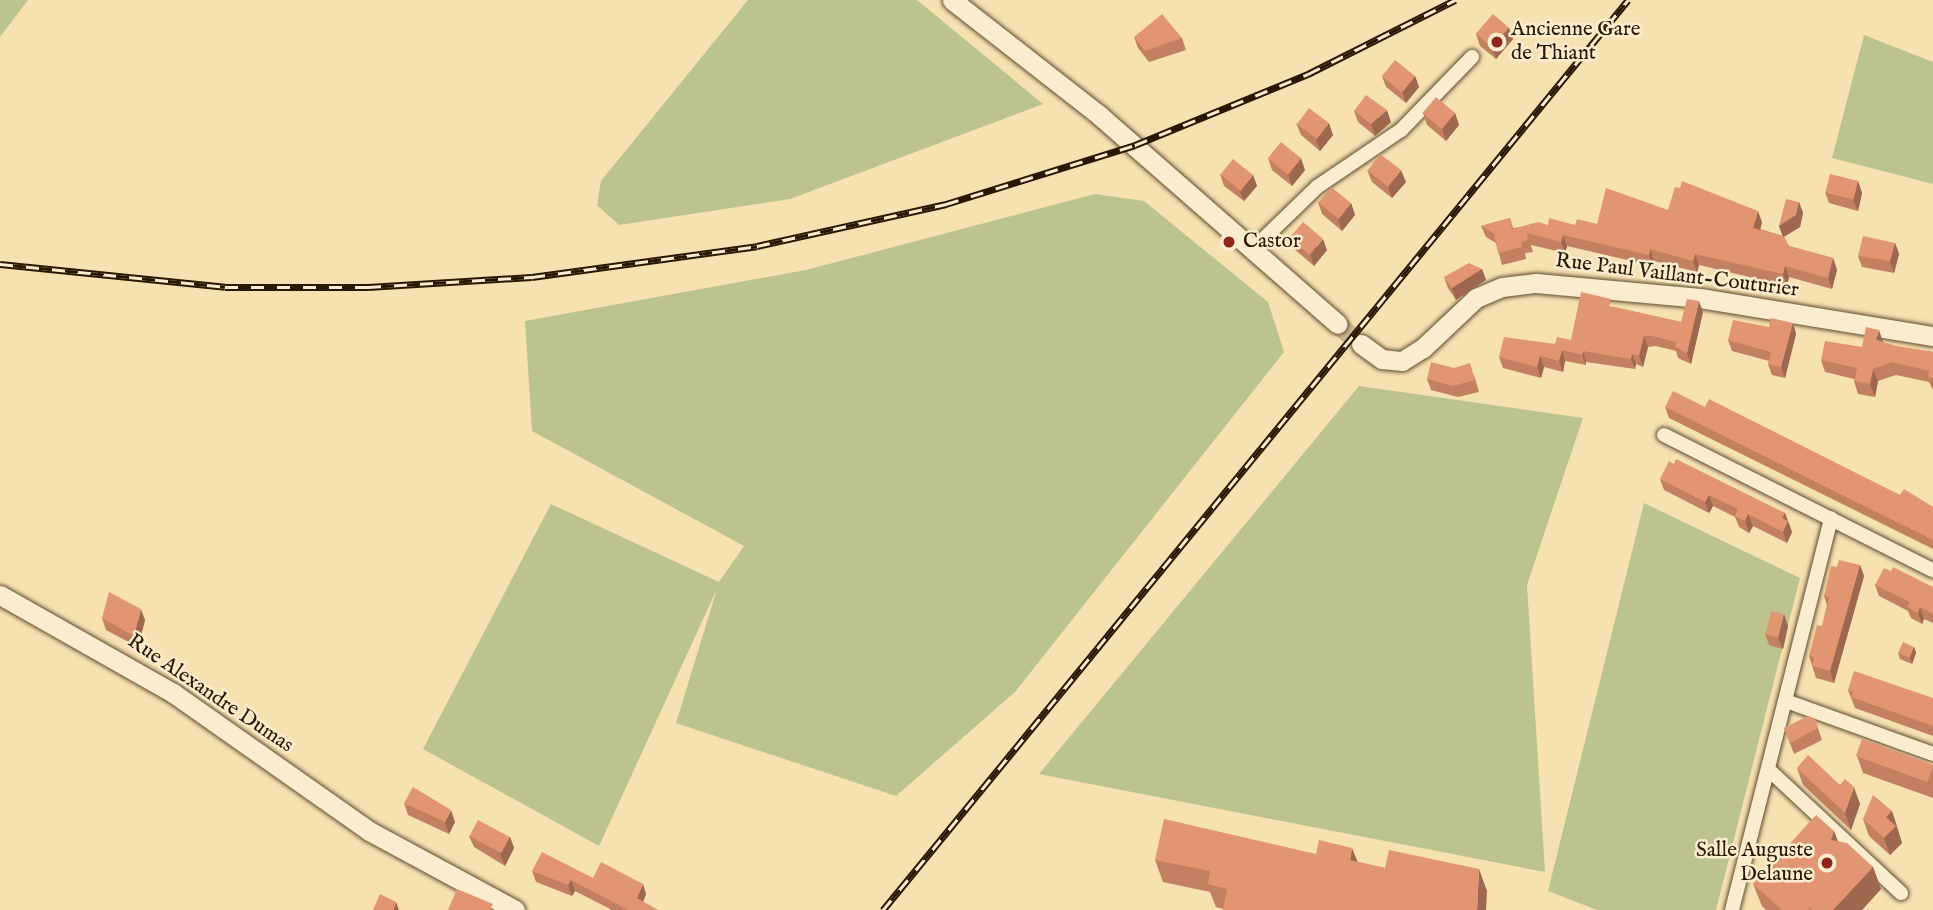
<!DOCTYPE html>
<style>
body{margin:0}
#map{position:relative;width:1933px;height:910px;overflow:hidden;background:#f8e1b0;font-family:"IM FELL English",serif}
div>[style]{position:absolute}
.green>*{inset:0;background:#bdc38c}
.secondary-tunnel>*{height:19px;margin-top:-9.5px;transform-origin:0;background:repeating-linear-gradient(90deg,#cfb98d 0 19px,transparent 0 29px)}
.roads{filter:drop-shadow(0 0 2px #5d4a2d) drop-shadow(0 0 2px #5d4a2d)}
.street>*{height:14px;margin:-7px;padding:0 7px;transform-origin:7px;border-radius:7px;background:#faeccc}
.secondary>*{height:19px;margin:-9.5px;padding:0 9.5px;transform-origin:9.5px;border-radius:9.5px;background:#faeccc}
.rail>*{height:7px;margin-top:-3.5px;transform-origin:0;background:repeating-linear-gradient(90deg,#faeccc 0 13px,#291701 0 26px);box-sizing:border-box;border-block:2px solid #291701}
.wall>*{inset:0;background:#c28061}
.shaded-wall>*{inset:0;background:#9e684f}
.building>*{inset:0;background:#e19571;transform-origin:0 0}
.dots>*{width:19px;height:19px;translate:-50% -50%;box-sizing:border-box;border:4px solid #faeccc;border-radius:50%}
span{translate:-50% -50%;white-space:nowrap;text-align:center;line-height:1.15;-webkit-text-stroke:5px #faeccc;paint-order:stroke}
.poi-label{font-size:21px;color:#291701}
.left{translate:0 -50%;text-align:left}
.right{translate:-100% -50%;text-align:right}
.street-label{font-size:21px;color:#291701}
</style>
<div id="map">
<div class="green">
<i style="clip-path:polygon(0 0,28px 0,0 37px)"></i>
<i style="clip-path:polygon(748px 0,917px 0,1043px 104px,790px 199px,619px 225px,597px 205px,601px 181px)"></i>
<i style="clip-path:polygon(1864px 35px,1933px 62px,1933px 184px,1832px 158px)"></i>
<i style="clip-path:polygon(1095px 194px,1144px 201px,1268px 302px,1284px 352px,1015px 692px,896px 796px,676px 723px,717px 589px,599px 846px,423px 749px,551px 504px,719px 582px,744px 546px,532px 431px,525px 321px,806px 270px)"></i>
<i style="clip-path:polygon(1359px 386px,1583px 418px,1527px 585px,1545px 872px,1039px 774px)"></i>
<i style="clip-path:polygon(1644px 503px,1800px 578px,1716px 910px,1597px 910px,1548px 891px)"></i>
</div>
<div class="secondary-tunnel">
<i style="left:1338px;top:324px;width:30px;rotate:41deg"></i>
</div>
<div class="roads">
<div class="street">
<i style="left:1252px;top:250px;width:91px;rotate:-44.1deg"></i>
<i style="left:1317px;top:187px;width:102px;rotate:-34.2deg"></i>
<i style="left:1401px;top:130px;width:102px;rotate:-45.8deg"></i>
<i style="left:1664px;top:435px;width:301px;rotate:26.7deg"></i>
<i style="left:1786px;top:701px;width:156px;rotate:19.8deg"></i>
<i style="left:1768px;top:769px;width:182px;rotate:43deg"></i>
<i style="left:1732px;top:910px;width:404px;rotate:-75.8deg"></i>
</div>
<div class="secondary">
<i style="left:952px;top:0;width:187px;rotate:38deg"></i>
<i style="left:1099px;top:115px;width:317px;rotate:41.2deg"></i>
<i style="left:1361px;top:344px;width:26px;rotate:36deg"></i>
<i style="left:1382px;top:359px;width:20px;rotate:6deg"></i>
<i style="left:1402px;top:361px;width:25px;rotate:-32deg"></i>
<i style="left:1423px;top:348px;width:73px;rotate:-43.3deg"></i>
<i style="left:1476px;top:298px;width:28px;rotate:-23deg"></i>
<i style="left:1502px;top:287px;width:34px;rotate:-7deg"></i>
<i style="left:1536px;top:283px;width:165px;rotate:5.2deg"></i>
<i style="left:1700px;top:298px;width:236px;rotate:9.3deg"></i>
<i style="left:0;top:595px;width:199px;rotate:29.5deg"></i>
<i style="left:173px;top:693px;width:240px;rotate:35.1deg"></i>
<i style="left:369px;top:831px;width:166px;rotate:28.4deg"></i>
</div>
</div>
<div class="rail">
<i style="left:0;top:264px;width:226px;rotate:5.8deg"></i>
<i style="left:225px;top:287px;width:143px"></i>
<i style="left:368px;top:287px;width:164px;rotate:-3.5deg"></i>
<i style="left:532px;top:277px;width:227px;rotate:-7.8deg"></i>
<i style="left:757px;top:246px;width:194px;rotate:-12.5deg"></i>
<i style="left:946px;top:204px;width:198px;rotate:-17.3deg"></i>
<i style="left:1135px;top:145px;width:187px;rotate:-22.3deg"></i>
<i style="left:1308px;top:74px;width:165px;rotate:-26.7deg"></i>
<i style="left:883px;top:910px;width:1176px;rotate:-50.69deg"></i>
</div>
<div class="wall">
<i style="clip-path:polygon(1509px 28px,1513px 39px,1496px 59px,1480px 46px,1476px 34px)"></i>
<i style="clip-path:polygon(1134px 37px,1182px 38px,1186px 50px,1149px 62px,1138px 48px)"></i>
<i style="clip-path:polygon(1382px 76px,1415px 76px,1419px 87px,1406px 103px,1386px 87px)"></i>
<i style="clip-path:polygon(1354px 111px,1391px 122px,1375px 136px,1358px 122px)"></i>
<i style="clip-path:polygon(1423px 113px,1455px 113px,1459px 125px,1446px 141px,1427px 125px)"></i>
<i style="clip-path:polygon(1296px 123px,1333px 135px,1320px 151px,1301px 135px)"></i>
<i style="clip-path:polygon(1268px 158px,1305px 170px,1292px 186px,1272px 170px)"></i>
<i style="clip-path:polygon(1367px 170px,1406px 182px,1392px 198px,1372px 182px)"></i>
<i style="clip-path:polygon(1220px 174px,1253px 175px,1257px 186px,1244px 201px,1224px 186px)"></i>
<i style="clip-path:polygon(1858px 181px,1862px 193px,1858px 211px,1829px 203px,1825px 192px)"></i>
<i style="clip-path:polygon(1318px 202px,1351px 203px,1355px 215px,1342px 231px,1322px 214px)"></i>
<i style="clip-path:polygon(1799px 202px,1803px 213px,1800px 227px,1784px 237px,1789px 246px,1833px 258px,1837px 270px,1832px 289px,1789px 277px,1787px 286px,1699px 265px,1697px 272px,1654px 261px,1653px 266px,1567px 246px,1565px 253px,1531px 245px,1533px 252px,1525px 253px,1526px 259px,1502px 265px,1496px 243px,1486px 237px,1481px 226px,1510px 218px,1513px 228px,1548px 225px,1575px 225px,1597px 224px,1668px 210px,1762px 222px,1760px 229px,1783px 236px,1779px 226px)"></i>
<i style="clip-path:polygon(1290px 238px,1327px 250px,1314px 266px,1294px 249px)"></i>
<i style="clip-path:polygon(1895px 243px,1899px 254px,1894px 273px,1862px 267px,1858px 256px)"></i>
<i style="clip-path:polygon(1482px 269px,1486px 280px,1456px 300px,1448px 288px,1444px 277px)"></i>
<i style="clip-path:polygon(1614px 307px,1681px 322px,1703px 312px,1691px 364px,1678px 358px,1676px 351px,1656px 346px,1648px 347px,1643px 367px,1636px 364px,1635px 369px,1586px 362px,1586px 365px,1565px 361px,1563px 372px,1544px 367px,1541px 378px,1503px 368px,1499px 357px,1571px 340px)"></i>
<i style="clip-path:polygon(1793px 323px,1796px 334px,1785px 378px,1772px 375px,1768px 364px,1769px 361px,1732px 351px,1728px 340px,1769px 327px)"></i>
<i style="clip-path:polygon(1883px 342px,1895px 346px,1933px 352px,1933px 390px,1929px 382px,1896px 375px,1878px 381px,1875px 397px,1858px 394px,1854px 381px,1854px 379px,1825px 372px,1821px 360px)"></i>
<i style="clip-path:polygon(1474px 375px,1479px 392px,1458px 397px,1431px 390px,1427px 379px)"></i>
<i style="clip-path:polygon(1665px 407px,1705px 407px,1900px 495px,1933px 507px,1933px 549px,1669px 418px)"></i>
<i style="clip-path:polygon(1674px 464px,1785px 513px,1792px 532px,1787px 543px,1753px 526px,1749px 533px,1739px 527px,1735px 517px,1713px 506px,1709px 513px,1664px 490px,1660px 479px)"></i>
<i style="clip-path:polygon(1860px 565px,1864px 576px,1834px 683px,1816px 678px,1809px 656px,1822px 626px,1827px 605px,1824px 596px,1837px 567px)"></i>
<i style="clip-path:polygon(1891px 571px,1933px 587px,1933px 623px,1924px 619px,1922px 624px,1911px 618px,1908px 611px,1879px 596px,1875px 585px)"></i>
<i style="clip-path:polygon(102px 618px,145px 620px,138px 647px,106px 630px)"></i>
<i style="clip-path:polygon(1788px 626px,1783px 649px,1769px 645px,1765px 634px)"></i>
<i style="clip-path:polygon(1914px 647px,1916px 653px,1912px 664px,1900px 659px,1898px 653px)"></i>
<i style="clip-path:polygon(1848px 690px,1933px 698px,1933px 736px,1855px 708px)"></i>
<i style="clip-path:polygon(1815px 719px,1822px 740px,1794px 754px,1784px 728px)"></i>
<i style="clip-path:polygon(1857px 756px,1933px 765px,1933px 798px,1863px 773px)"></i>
<i style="clip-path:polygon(1797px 768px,1840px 785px,1860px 804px,1851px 830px,1803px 785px)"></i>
<i style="clip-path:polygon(404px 803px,455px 822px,449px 834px,408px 815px)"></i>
<i style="clip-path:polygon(1892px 811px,1902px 843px,1890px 855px,1869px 836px,1863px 819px)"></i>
<i style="clip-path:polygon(1834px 831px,1838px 841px,1873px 867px,1881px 889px,1862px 910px,1766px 910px,1762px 906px,1753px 884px)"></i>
<i style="clip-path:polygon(469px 836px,510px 837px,514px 848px,505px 866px,474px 847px)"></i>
<i style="clip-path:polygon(1316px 854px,1358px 862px,1487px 891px,1223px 909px,1216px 907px,1210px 892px,1163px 882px,1155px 860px)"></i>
<i style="clip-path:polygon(532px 871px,593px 878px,646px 894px,643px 902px,658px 910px,612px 910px,575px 891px,572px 896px,536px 882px)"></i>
</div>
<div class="shaded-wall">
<i style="clip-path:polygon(1509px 28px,1513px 39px,1496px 59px,1492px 48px)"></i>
<i style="clip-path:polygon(1415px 76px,1419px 87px,1406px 103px,1402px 91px)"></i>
<i style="clip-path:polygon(1387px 110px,1391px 122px,1375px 136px,1371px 124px)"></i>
<i style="clip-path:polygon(1455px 113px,1459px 125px,1446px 141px,1442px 129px)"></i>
<i style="clip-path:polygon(1329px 123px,1333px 135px,1320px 151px,1316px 139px)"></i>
<i style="clip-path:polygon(1301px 158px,1305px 170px,1292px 186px,1288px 174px)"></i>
<i style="clip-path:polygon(1401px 170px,1406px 182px,1392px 198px,1388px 187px)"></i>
<i style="clip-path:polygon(1253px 175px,1257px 186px,1244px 201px,1239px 190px)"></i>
<i style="clip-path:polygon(1858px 181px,1862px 193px,1858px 211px,1853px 199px)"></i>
<i style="clip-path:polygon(1799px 202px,1803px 213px,1800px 227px,1783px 237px,1779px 226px)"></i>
<i style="clip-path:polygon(1351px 203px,1355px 215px,1342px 231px,1338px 219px)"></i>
<i style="clip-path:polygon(1758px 211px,1762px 222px,1758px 239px,1753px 228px)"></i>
<i style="clip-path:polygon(1563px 235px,1567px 246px,1565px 253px,1561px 242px)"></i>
<i style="clip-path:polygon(1323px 239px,1327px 250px,1314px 266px,1310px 255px)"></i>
<i style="clip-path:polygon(1895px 243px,1899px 254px,1894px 273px,1890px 261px)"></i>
<i style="clip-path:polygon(1650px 249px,1654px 261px,1653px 266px,1649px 255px)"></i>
<i style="clip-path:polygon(1695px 254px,1699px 265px,1697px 272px,1693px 261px)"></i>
<i style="clip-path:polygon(1833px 258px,1837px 270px,1832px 289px,1828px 278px)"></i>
<i style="clip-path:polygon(1785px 266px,1789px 277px,1787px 286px,1783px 274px)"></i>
<i style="clip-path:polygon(1482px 269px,1486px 280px,1456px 300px,1452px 288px)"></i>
<i style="clip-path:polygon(1699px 301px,1703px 312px,1691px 364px,1687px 353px)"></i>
<i style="clip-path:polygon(1793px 323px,1796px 334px,1785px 378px,1781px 367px)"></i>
<i style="clip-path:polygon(1879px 330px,1883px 342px,1876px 340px)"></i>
<i style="clip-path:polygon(1644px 336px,1648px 347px,1643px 367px,1639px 356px)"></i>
<i style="clip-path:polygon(1562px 350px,1565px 361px,1563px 372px,1559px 361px)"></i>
<i style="clip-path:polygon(1583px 351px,1586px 362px,1586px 365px,1582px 355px)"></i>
<i style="clip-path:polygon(1632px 354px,1636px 364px,1635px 369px,1631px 359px)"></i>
<i style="clip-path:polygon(1540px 356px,1544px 367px,1541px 378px,1537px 367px)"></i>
<i style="clip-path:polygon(1873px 369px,1878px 381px,1875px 397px,1870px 384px)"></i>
<i style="clip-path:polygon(1709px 495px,1713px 506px,1709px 513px,1705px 502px)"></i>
<i style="clip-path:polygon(1785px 513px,1792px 532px,1787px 543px,1783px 532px,1782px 518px)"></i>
<i style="clip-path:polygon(1748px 514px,1753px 526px,1749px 533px,1745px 521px)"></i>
<i style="clip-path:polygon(1860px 565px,1864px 576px,1834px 683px,1830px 671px)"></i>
<i style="clip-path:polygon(1920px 607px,1924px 619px,1922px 624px,1918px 613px)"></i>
<i style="clip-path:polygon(141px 609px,145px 620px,138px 647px,134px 636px)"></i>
<i style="clip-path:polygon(1784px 614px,1788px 626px,1783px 649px,1778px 637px)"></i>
<i style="clip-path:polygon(1914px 647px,1916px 653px,1912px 664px,1910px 658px)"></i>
<i style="clip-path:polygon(1854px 787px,1860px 804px,1851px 830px,1845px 813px)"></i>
<i style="clip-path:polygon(451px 810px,455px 822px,449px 834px,445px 822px)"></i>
<i style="clip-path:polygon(1892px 811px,1902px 843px,1890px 855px,1884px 838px,1886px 817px)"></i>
<i style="clip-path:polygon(1834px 831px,1842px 854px,1831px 840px)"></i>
<i style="clip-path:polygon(510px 837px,514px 848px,505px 866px,500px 854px)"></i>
<i style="clip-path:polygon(1352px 848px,1361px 870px,1350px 860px)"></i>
<i style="clip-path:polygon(1873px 867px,1881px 889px,1862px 910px,1833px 910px)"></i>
<i style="clip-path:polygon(1479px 869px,1487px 891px,1486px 910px,1477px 910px)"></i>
<i style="clip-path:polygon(571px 880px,575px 891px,572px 896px,568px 885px)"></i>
<i style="clip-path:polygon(643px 884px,646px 894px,640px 909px,637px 898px)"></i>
<i style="clip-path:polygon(396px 902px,399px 910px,393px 910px)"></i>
</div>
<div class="building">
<i style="clip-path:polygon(1162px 14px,1182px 38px,1145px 51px,1134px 37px)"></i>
<i style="left:1493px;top:14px;width:21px;height:26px;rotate:41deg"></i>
<i style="left:1395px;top:60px;width:26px;height:21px;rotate:39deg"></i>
<i style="clip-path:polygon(1366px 95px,1387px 110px,1371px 124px,1354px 111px)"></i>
<i style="left:1436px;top:97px;width:25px;height:21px;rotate:40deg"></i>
<i style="left:1309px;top:108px;width:25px;height:20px;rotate:37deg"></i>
<i style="left:1281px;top:142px;width:26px;height:21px;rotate:39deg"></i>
<i style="left:1380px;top:154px;width:26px;height:21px;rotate:37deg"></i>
<i style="left:1233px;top:159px;width:26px;height:20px;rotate:39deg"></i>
<i style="left:1830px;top:174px;width:29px;height:19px;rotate:14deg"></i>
<i style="clip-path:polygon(1682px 181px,1758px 211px,1753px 228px,1783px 236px,1789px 246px,1833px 258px,1828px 278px,1785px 266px,1783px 274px,1695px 254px,1693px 261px,1650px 249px,1649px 255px,1563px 235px,1561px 242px,1527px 233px,1528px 240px,1521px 242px,1522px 247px,1498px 253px,1494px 233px,1481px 226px,1510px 218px,1512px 229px,1538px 222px,1548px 225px,1549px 218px,1575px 225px,1577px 219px,1597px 224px,1606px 188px,1668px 210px,1675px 187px,1680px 188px)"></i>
<i style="left:1331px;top:187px;width:26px;height:20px;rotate:39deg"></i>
<i style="clip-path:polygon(1786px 199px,1799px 202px,1796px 215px,1779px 226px)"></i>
<i style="left:1303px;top:222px;width:26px;height:21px;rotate:40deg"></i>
<i style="clip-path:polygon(1863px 236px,1895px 243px,1890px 261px,1858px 256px)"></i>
<i style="clip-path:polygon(1469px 263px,1482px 269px,1452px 288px,1444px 277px)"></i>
<i style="clip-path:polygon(1581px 292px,1611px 299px,1609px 306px,1681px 322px,1687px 299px,1699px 301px,1687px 353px,1675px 347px,1676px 342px,1652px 336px,1644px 336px,1639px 356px,1632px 354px,1631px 359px,1583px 351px,1582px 355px,1562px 350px,1559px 361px,1540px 356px,1537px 367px,1499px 357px,1504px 337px,1555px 344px,1557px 337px,1571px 340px)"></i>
<i style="clip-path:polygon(1771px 318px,1793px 323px,1781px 367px,1768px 364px,1771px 352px,1728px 340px,1733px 320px,1769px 327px)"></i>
<i style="clip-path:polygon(1866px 327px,1879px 330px,1876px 340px,1895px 346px,1933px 352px,1933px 378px,1928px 377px,1929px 371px,1892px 362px,1873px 369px,1870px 384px,1854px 381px,1857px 368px,1821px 360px,1825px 341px,1862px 347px)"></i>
<i style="clip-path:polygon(1431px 362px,1454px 368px,1470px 363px,1475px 380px,1453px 386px,1427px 379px)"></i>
<i style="clip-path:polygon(1673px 391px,1705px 407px,1709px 399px,1900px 495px,1904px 489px,1933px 507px,1933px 540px,1665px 407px)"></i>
<i style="clip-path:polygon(1676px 459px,1785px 513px,1782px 518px,1788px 521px,1783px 532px,1748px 514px,1745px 521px,1735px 516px,1738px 509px,1709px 495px,1705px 502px,1660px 479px,1669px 461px,1674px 464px)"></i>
<i style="clip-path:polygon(1839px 560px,1860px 565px,1830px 671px,1812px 666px,1814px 657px,1809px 656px,1817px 625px,1822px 626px,1826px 612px,1829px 597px,1824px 596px,1831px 566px,1837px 567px)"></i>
<i style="clip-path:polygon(1893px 567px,1933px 587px,1933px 614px,1920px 607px,1918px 613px,1907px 607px,1910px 602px,1875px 585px,1884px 568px,1891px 571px)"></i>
<i style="clip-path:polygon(109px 592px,141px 609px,134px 636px,102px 618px)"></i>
<i style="left:1771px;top:611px;width:13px;height:24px;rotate:13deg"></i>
<i style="left:1903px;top:642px;width:12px;height:12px;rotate:24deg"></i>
<i style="clip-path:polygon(1854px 671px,1933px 698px,1933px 726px,1851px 697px,1853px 692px,1848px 690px)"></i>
<i style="clip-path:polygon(1808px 716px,1815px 719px,1818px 728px,1790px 743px,1784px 728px)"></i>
<i style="left:1862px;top:739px;width:76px;height:18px;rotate:20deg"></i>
<i style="clip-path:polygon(1808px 755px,1840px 785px,1845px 779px,1854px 787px,1845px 813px,1797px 768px)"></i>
<i style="clip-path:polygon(413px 787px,451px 810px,445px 822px,404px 803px)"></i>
<i style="clip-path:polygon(1873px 795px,1892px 811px,1886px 817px,1896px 826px,1884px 838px,1863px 819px)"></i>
<i style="clip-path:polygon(1816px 815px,1834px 831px,1831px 840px,1847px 843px,1873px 867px,1833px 910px,1812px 910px,1810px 908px,1808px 910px,1782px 910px,1753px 884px)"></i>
<i style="clip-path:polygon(1164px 819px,1316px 854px,1319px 840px,1352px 848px,1350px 860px,1385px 868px,1389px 850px,1479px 869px,1477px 910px,1223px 910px,1227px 889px,1208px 884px,1210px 871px,1155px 860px)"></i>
<i style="left:478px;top:820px;width:36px;height:18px;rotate:28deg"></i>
<i style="clip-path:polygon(542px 852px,593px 878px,601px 862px,643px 884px,637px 898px,658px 910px,628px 910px,571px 880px,568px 885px,532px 871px)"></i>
<i style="clip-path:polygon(457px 889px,493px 904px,490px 910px,448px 910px)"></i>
<i style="clip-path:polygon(380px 894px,396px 902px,393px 910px,373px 910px)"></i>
</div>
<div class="dots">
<i style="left:1497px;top:42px;background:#8f2418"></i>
<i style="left:1229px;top:242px;background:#8f2418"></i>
<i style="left:1827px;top:863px;background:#8f2418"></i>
</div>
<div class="poi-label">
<span class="left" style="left:1511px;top:42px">Ancienne Gare<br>de Thiant</span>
<span class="left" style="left:1243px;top:242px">Castor</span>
<span class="right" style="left:1813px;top:863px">Salle Auguste<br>Delaune</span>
</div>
<div class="street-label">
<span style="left:1677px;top:276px;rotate:7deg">Rue Paul Vaillant-Couturier</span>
<span style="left:210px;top:694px;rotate:34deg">Rue Alexandre Dumas</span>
</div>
</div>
